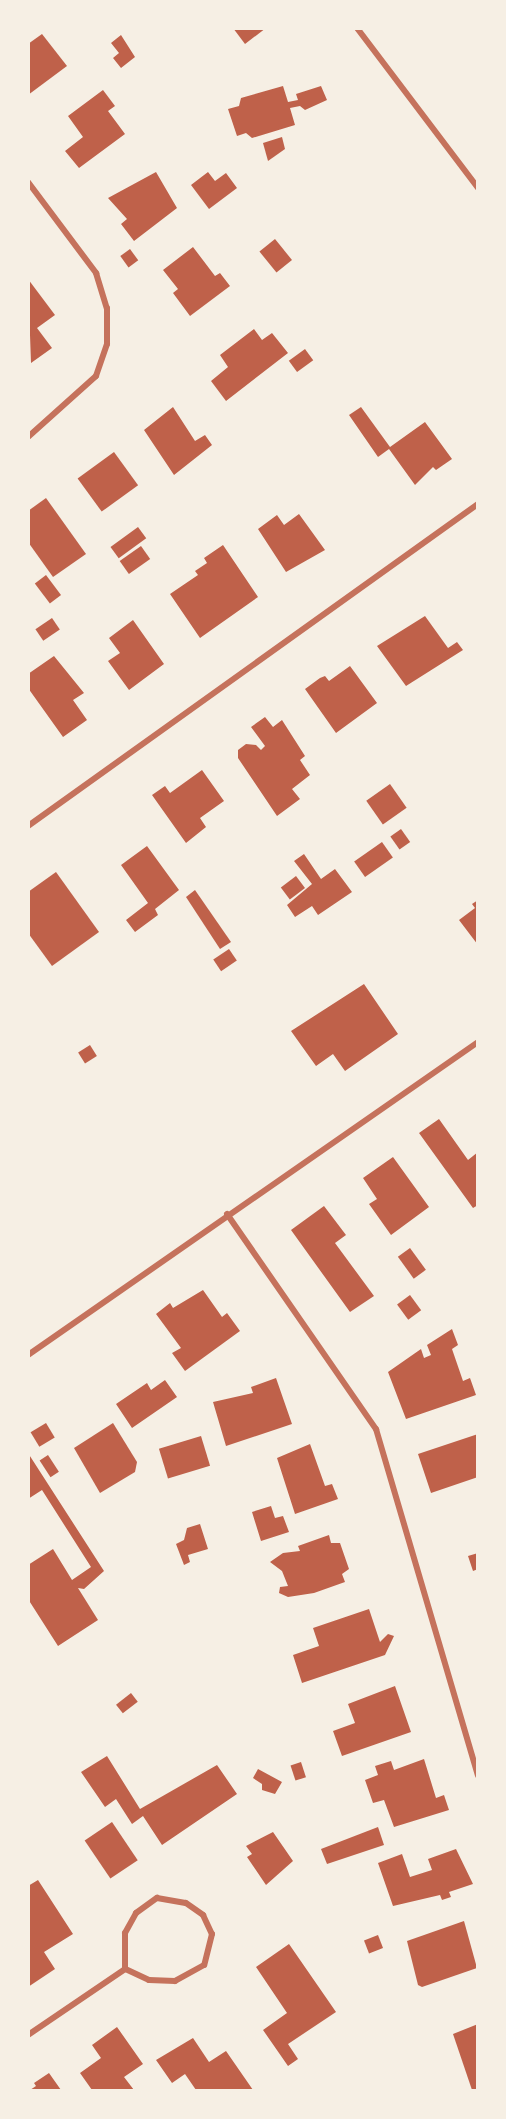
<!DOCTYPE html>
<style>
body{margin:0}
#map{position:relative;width:506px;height:2119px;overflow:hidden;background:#f6efe4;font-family:"Fira Sans",sans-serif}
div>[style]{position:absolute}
.building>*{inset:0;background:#bf614a;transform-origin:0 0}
.minor>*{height:6px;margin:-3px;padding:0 3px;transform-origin:3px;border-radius:3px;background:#c5725c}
span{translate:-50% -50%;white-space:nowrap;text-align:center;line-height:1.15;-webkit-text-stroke:4.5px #f6efe4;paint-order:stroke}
.frame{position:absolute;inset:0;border:30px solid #f6efe4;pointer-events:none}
</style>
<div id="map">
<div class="building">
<i style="clip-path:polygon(233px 28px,266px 28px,245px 44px)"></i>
<i style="clip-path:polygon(42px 34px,67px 66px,28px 95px,28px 44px)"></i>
<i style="clip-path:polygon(121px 35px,135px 57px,121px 68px,113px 58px,119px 53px,111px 43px)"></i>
<i style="clip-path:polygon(283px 86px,288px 102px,298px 100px,296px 94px,321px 86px,327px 100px,305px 110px,300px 106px,290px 108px,295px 125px,252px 138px,246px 133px,237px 136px,228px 109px,239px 106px,241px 98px)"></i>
<i style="clip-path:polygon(103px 90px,115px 106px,108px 111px,125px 134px,79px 168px,65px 151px,83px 137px,68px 116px)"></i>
<i style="clip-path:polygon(282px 137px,285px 149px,268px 161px,263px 143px)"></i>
<i style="clip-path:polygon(156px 172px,177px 208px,134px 241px,121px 224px,127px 219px,108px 198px)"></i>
<i style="clip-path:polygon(208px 172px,215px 181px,226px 173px,237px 188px,209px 209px,191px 185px)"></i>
<i style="left:275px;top:239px;width:27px;height:20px;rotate:51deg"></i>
<i style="clip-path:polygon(193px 247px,215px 276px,220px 273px,230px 286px,190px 316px,173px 293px,178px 289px,163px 270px)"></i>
<i style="left:130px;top:249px;width:14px;height:12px;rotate:54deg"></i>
<i style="clip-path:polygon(28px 279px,55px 315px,37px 328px,52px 348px,31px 363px)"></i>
<i style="clip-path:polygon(254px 329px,262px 340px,272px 333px,288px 353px,226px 401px,211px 381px,228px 367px,220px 355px)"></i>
<i style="left:305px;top:349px;width:14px;height:20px;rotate:54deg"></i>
<i style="clip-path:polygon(173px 407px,195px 441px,205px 435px,212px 445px,174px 475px,144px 430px)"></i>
<i style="clip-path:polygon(361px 407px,390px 447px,425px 422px,452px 459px,436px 470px,433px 467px,415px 485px,389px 449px,378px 457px,349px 415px)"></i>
<i style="left:114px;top:452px;width:41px;height:45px;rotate:54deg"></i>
<i style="clip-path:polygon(46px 498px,86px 554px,53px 577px,28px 542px,28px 511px)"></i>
<i style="clip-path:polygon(299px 514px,325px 550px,286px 572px,258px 529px,277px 515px,284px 525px)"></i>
<i style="left:138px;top:527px;width:14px;height:34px;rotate:54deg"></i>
<i style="clip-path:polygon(223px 545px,258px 597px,200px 638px,170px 594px,198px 575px,195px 571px,207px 563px,204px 558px)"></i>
<i style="left:141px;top:546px;width:16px;height:26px;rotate:55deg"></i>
<i style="left:46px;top:575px;width:25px;height:14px;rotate:53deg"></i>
<i style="clip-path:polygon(425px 616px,448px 648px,457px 642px,463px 650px,406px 686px,377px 646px)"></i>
<i style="left:52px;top:618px;width:14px;height:20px;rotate:56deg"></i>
<i style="clip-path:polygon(133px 620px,164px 664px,129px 690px,108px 661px,120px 653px,109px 638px)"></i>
<i style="clip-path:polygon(54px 656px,84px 693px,73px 700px,87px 720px,63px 737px,28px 688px,28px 674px)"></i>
<i style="clip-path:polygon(350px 666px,377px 703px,336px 733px,305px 689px,320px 678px,325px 676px,329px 681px)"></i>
<i style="clip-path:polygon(265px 717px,273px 727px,282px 720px,305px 756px,300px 760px,310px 775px,292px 789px,300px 799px,277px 816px,238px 758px,238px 750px,246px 744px,256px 745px,261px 750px,265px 746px,251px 727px)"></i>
<i style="clip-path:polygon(202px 770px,224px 801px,200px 818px,206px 827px,186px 843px,152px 795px,165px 786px,170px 793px)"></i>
<i style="left:390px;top:784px;width:29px;height:29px;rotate:55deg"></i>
<i style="left:401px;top:829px;width:16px;height:13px;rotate:55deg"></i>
<i style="left:382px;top:842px;width:19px;height:34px;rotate:55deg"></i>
<i style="clip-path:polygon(147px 846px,179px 890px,155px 909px,158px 915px,135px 932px,126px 920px,148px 903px,121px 865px)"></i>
<i style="clip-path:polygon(304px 854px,321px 879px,335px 869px,352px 892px,318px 915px,312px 906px,295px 917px,287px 905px,312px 884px,294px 861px)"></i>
<i style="clip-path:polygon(56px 872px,99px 932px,52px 966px,28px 933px,28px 892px)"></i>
<i style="left:296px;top:876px;width:15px;height:19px;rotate:53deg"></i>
<i style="clip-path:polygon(195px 890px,231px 942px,220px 949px,186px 897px)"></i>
<i style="clip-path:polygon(478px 900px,478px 945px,459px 920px,475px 908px,472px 904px)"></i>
<i style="left:229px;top:949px;width:14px;height:19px;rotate:56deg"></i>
<i style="clip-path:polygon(364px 984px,398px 1034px,345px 1071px,333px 1054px,316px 1066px,291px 1031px)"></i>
<i style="left:90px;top:1045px;width:13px;height:14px;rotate:58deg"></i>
<i style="clip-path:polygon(439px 1119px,468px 1160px,478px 1152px,478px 1205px,473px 1208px,419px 1133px)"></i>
<i style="clip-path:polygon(393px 1157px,429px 1207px,391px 1235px,369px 1204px,377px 1199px,363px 1178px)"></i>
<i style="clip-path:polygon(324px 1206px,346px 1235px,335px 1243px,374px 1296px,350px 1312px,291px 1230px)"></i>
<i style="left:410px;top:1248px;width:27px;height:15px;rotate:54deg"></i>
<i style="clip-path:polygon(203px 1290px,222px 1317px,227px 1313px,240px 1331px,185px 1371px,172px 1353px,181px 1348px,156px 1314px,170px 1303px,173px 1308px)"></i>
<i style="left:410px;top:1295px;width:19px;height:16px;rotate:54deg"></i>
<i style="clip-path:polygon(452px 1329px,458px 1345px,452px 1349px,463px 1381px,470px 1378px,476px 1395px,406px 1419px,388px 1372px,421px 1349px,424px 1358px,431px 1355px,427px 1345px)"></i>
<i style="clip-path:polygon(276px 1378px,292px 1424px,226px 1446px,213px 1402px,253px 1393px,251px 1387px)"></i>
<i style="clip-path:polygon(165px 1380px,177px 1397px,132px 1428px,116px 1404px,147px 1383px,151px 1390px)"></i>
<i style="left:46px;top:1423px;width:17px;height:18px;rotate:59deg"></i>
<i style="clip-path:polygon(113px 1423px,137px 1462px,135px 1472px,100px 1493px,74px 1448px)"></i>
<i style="clip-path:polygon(478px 1434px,478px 1477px,431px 1493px,418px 1454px)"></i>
<i style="left:201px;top:1436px;width:31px;height:44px;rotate:73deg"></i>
<i style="clip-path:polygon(310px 1444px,325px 1486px,332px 1484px,338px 1499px,295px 1514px,277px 1458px)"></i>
<i style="clip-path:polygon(28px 1453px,104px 1571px,84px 1589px,78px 1588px,98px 1620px,58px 1646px,28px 1599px,28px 1565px,53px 1549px,72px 1580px,91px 1567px,42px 1490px,28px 1499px)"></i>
<i style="left:48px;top:1455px;width:20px;height:10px;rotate:57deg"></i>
<i style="clip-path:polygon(271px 1506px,275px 1518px,283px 1516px,289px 1532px,261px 1541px,252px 1512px)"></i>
<i style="clip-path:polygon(200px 1524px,208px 1549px,188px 1555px,190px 1562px,184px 1565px,176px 1544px,184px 1540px,187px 1528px)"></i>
<i style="clip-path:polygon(329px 1535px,331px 1543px,340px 1543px,349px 1569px,342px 1574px,345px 1582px,314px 1593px,288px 1597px,279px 1593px,280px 1587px,288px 1586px,282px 1571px,270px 1562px,283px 1553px,300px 1551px,298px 1546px)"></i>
<i style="clip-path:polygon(478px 1553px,478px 1569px,473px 1571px,468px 1556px)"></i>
<i style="clip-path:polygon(369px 1609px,380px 1642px,388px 1634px,394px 1636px,385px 1655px,302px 1683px,293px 1655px,319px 1646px,313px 1628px)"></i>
<i style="clip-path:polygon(395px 1686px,411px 1732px,342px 1756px,333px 1731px,355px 1723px,348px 1704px)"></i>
<i style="left:131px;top:1693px;width:11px;height:19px;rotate:52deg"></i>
<i style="clip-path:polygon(107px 1756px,140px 1809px,217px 1765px,237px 1794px,162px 1845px,143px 1816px,132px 1824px,116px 1799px,105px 1807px,81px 1772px)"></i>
<i style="clip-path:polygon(424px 1759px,436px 1798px,444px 1795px,449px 1810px,394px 1827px,384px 1800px,373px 1803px,365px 1780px,378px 1775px,375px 1766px,391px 1761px,394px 1770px)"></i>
<i style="left:301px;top:1762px;width:16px;height:11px;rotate:72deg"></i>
<i style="clip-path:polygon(258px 1769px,282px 1782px,275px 1794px,262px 1790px,262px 1784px,253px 1778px)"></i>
<i style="left:112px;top:1822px;width:46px;height:33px;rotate:56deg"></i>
<i style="clip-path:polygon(378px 1827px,384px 1845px,327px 1864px,321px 1849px)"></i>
<i style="clip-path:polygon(273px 1832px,293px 1861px,266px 1885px,247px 1857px,252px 1854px,246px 1846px)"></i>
<i style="clip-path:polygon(456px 1849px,473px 1884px,449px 1892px,451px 1897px,442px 1900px,440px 1895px,393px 1906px,378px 1863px,402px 1854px,410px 1877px,432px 1870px,428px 1859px)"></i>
<i style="clip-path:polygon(38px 1880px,73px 1934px,44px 1952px,55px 1969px,28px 1987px,28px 1886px)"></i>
<i style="clip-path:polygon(464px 1921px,477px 1968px,422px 1987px,418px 1985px,407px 1941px)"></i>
<i style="left:378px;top:1935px;width:14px;height:15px;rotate:69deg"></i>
<i style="clip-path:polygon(289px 1944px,336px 2012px,288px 2044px,298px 2059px,288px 2066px,263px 2030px,287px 2013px,256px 1967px)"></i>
<i style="clip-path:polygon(478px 2024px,478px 2090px,472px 2090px,453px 2034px)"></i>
<i style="clip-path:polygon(117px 2027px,143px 2064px,124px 2077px,134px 2090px,92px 2090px,80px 2073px,101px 2058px,92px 2045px)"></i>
<i style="clip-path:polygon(193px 2038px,209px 2062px,226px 2051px,253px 2090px,196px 2090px,185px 2074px,172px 2083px,156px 2060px)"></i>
<i style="clip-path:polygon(49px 2073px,61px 2090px,30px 2090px,36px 2086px,34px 2083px)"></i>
</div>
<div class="minor">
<i style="left:357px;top:28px;width:201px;rotate:52.9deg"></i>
<i style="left:28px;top:182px;width:114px;rotate:53.2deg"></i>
<i style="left:96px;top:273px;width:37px;rotate:73deg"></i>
<i style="left:107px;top:308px;width:36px;rotate:90deg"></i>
<i style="left:107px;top:344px;width:34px;rotate:109deg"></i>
<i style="left:96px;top:376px;width:91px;rotate:138.1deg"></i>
<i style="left:28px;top:826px;width:553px;rotate:-35.59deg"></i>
<i style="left:227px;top:1214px;width:262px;rotate:55.3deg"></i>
<i style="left:376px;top:1429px;width:361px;rotate:73.6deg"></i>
<i style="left:28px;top:1355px;width:548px;rotate:-34.82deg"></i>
<i style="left:157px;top:1898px;width:29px;rotate:10deg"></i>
<i style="left:186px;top:1903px;width:21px;rotate:35deg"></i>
<i style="left:203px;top:1915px;width:21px;rotate:65deg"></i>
<i style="left:212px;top:1934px;width:32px;rotate:104deg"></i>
<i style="left:204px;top:1965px;width:33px;rotate:151deg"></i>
<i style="left:175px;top:1981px;width:26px;rotate:-178deg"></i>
<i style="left:149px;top:1980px;width:26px;rotate:-155deg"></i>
<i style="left:125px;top:1969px;width:36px;rotate:-90deg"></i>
<i style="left:125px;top:1933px;width:23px;rotate:-61deg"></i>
<i style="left:136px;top:1913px;width:26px;rotate:-36deg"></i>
<i style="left:28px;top:2035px;width:117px;rotate:-34.2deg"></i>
</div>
<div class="frame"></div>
</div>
